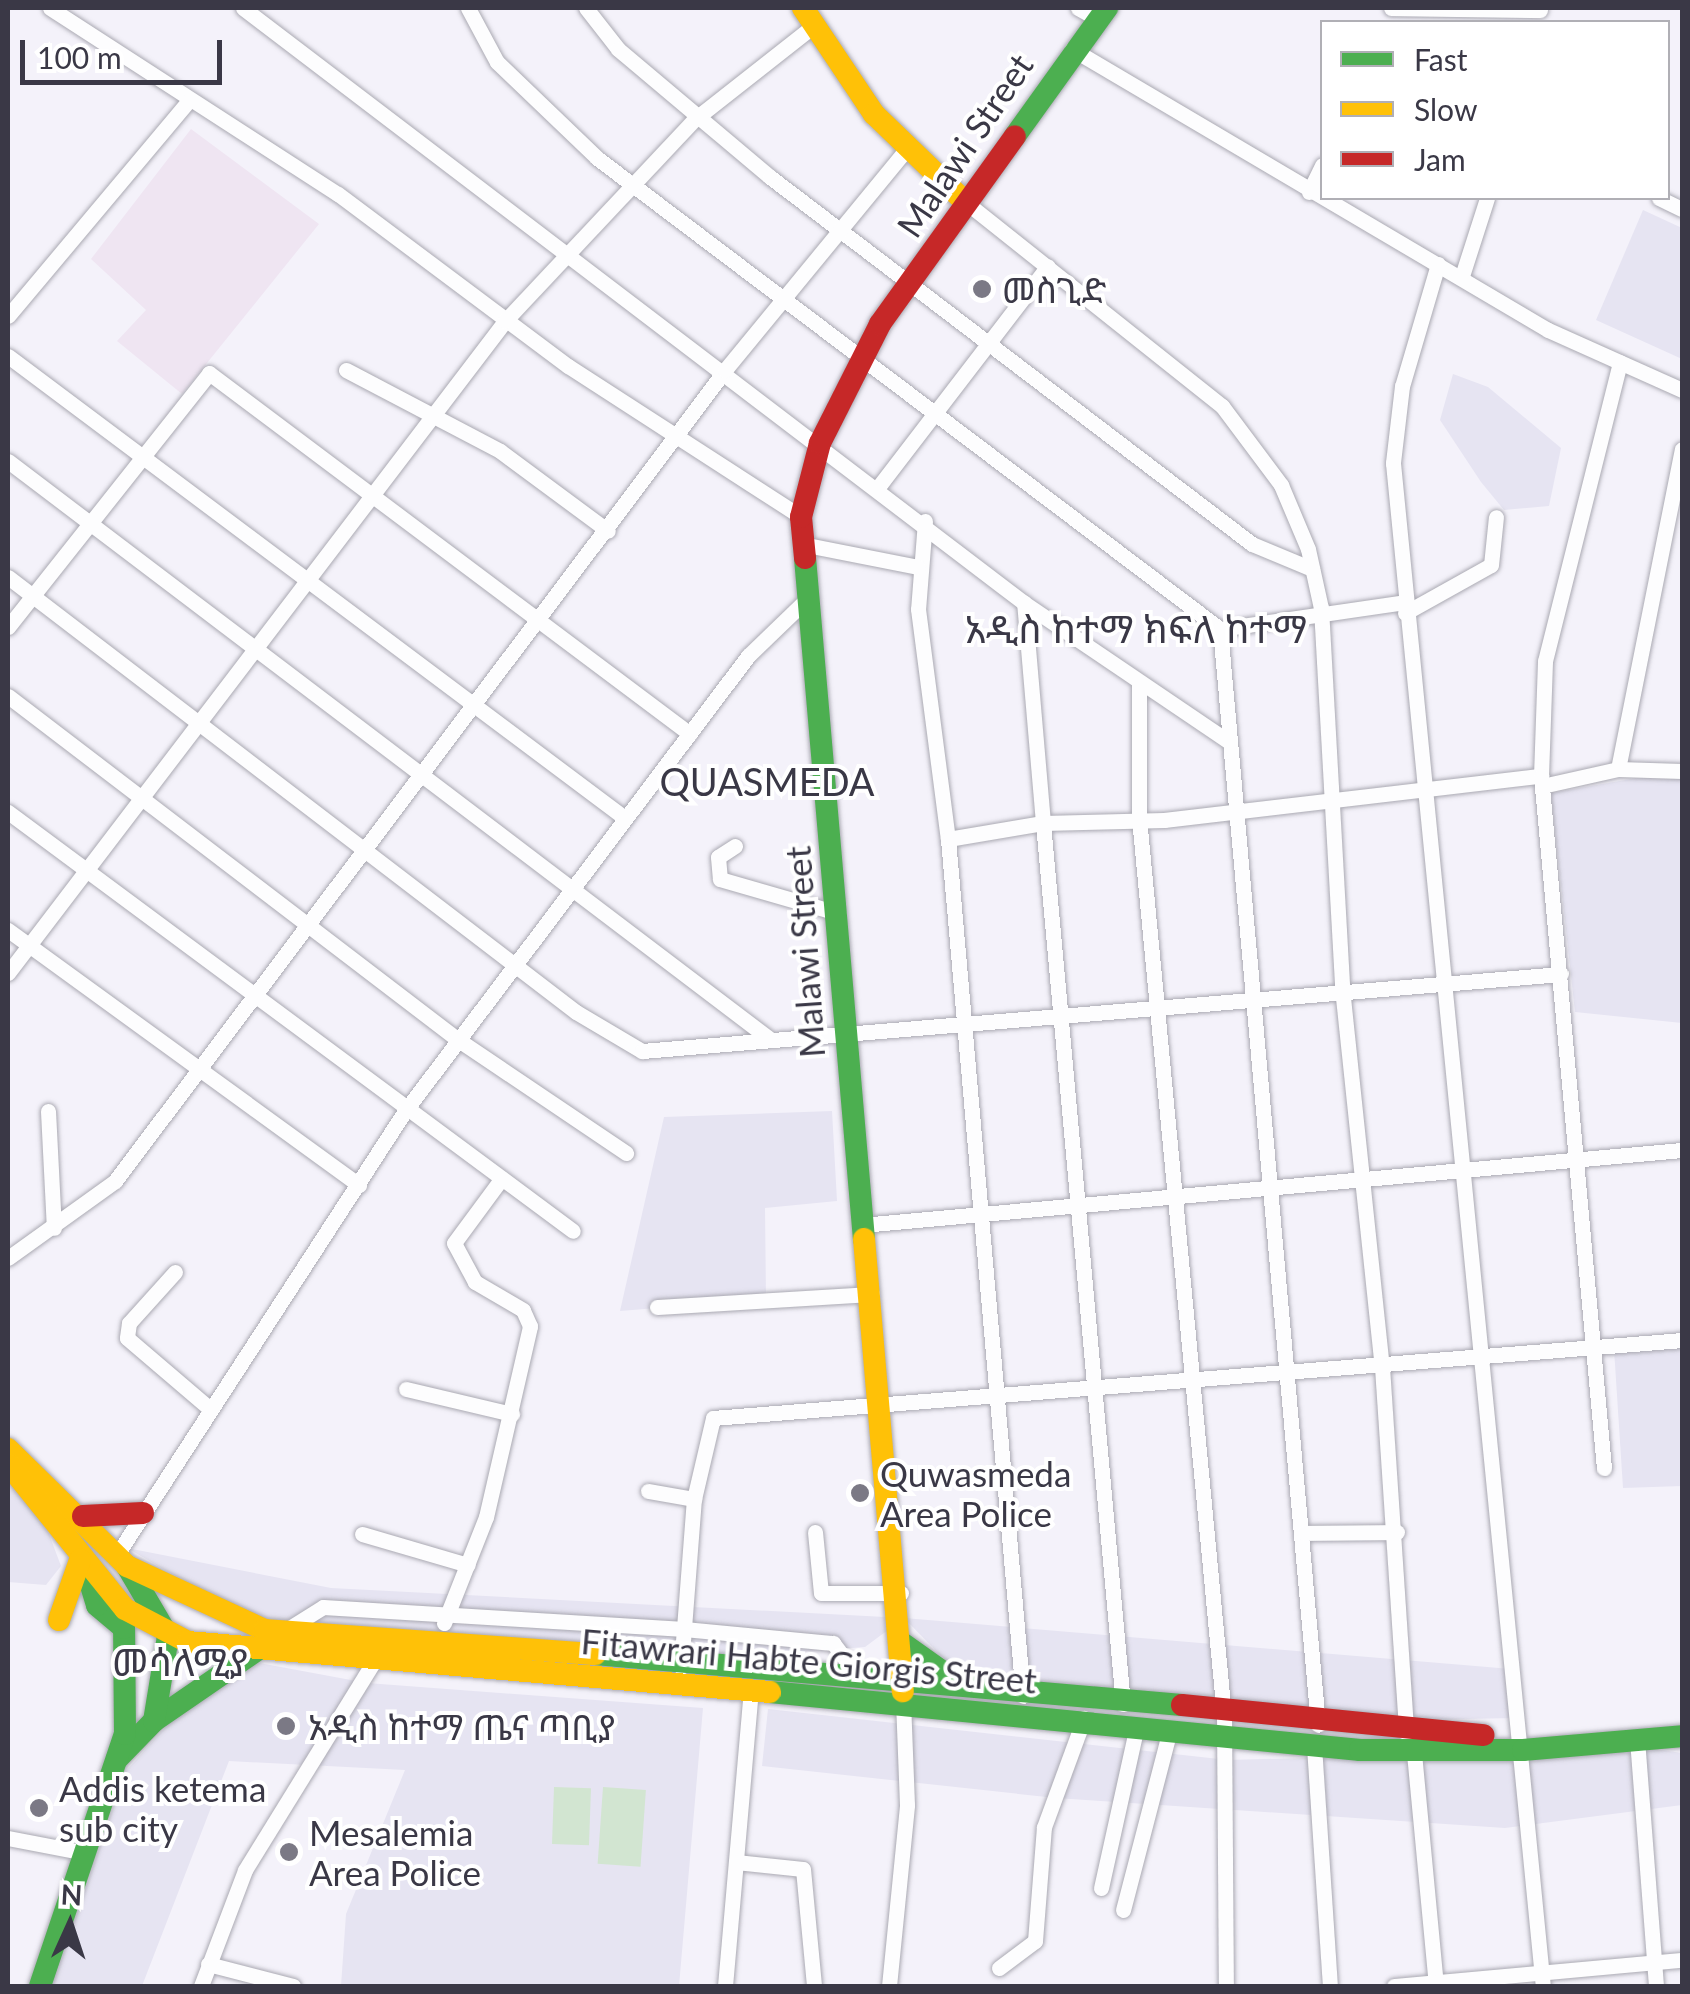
<!DOCTYPE html>
<meta charset="utf-8">
<style>
body{margin:0}
#map{position:relative;width:1690px;height:1994px;overflow:hidden;background:#f4f2fa;font-family:Lato,"Noto Sans Ethiopic",sans-serif}
div>[style]{position:absolute}
.built>*{inset:0;background:#e6e4f2}
.industrial>*{inset:0;background:#efe5f2}
.green>*{inset:0;background:#d2e5d1;transform-origin:0 0}
.roads{filter:drop-shadow(0 0 2px #aaa9b2) drop-shadow(0 0 2px #aaa9b2)}
.street>*{height:15px;margin:-7.5px;padding:0 7.5px;transform-origin:7.5px;border-radius:7.5px;background:#fdfdfe}
.fast>*{height:22px;margin:-11px;padding:0 11px;transform-origin:11px;border-radius:11px;background:#4caf50}
.slow>*{height:22px;margin:-11px;padding:0 11px;transform-origin:11px;border-radius:11px;background:#ffc107}
.jam>*{height:22px;margin:-11px;padding:0 11px;transform-origin:11px;border-radius:11px;background:#c62828}
.dots>*{width:28px;height:28px;translate:-50% -50%;box-sizing:border-box;border:5px solid #fff;border-radius:50%}
span{translate:-50% -50%;white-space:nowrap;text-align:center;line-height:1.15;-webkit-text-stroke:8px #fff;paint-order:stroke}
.street-label{font-size:35px;color:#3a3846}
.poi-label{font-size:35px;color:#3a3846}
.left{translate:0 -50%;text-align:left}
.neighbourhood-label{font-size:38px;color:#3a3846}
.frame{position:absolute;inset:0;border:10px solid #3a3846;pointer-events:none}
.legend{position:absolute;left:1320px;top:20px;width:350px;height:180px;box-sizing:border-box;background:#fff;border:2px solid #b0afb5;margin:0;padding:12px 18px;list-style:none;font-size:30px;color:#3a3846}
.legend li{display:flex;align-items:center;gap:20px;height:50px}
.legend b{width:50px;border:2px solid #b0afb5}
.north{position:absolute;left:20px;top:1874px;width:100px;height:100px;-webkit-text-stroke:8px #fff;paint-order:stroke;rotate:3deg;font-size:28px;font-weight:700;line-height:40px;text-align:center;color:#3a3846}
.north::after{content:'';display:block;margin:auto;width:35px;height:45px;background:#3a3846;clip-path:polygon(50% 0,100% 100%,50% 72%,0 100%)}
.scale{position:absolute;left:20px;top:40px;width:202px;height:45px;box-sizing:border-box;border:5px solid #3a3846;border-top:0;padding-left:12px;font-size:30px;line-height:35px;white-space:nowrap;color:#3a3846;-webkit-text-stroke:8px #fff;paint-order:stroke}
</style>
<div id="map">
<div class="built">
<i style="clip-path:polygon(1643px 210px,1682px 228px,1682px 359px,1596px 320px)"></i>
<i style="clip-path:polygon(1453px 374px,1488px 387px,1561px 448px,1549px 506px,1504px 510px,1481px 482px,1440px 420px)"></i>
<i style="clip-path:polygon(1682px 770px,1682px 1023px,1575px 1012px,1551px 793px)"></i>
<i style="clip-path:polygon(832px 1111px,837px 1201px,765px 1208px,766px 1299px,620px 1311px,664px 1117px)"></i>
<i style="clip-path:polygon(1682px 1343px,1682px 1486px,1623px 1488px,1614px 1349px)"></i>
<i style="clip-path:polygon(8px 1465px,34px 1494px,61px 1566px,46px 1585px,8px 1582px)"></i>
<i style="clip-path:polygon(127px 1548px,331px 1588px,904px 1618px,1511px 1669px,1515px 1718px,1410px 1720px,1008px 1689px,947px 1662px,904px 1618px,865px 1647px,694px 1660px,254px 1621px)"></i>
<i style="clip-path:polygon(248px 1661px,367px 1683px,703px 1708px,679px 1986px,341px 1986px,346px 1914px,405px 1770px,229px 1761px,142px 1986px,52px 1986px,126px 1771px,191px 1699px)"></i>
<i style="clip-path:polygon(768px 1709px,1228px 1760px,1654px 1749px,1682px 1753px,1682px 1805px,1505px 1828px,1056px 1798px,762px 1766px)"></i>
</div>
<div class="industrial">
<i style="clip-path:polygon(191px 129px,319px 224px,182px 394px,117px 341px,146px 310px,91px 259px)"></i>
</div>
<div class="green">
<i style="left:554px;top:1787px;width:37px;height:57px;rotate:2deg"></i>
<i style="left:603px;top:1787px;width:43px;height:77px;rotate:4deg"></i>
</div>
<div class="roads">
<div class="street">
<i style="left:50px;top:8px;width:343px;rotate:32.9deg"></i>
<i style="left:338px;top:194px;width:287px;rotate:36.8deg"></i>
<i style="left:568px;top:366px;width:278px;rotate:32.9deg"></i>
<i style="left:243px;top:8px;width:982px;rotate:37.3deg"></i>
<i style="left:1024px;top:603px;width:246px;rotate:34.1deg"></i>
<i style="left:468px;top:8px;width:61px;rotate:61.8deg"></i>
<i style="left:497px;top:62px;width:139px;rotate:43.8deg"></i>
<i style="left:597px;top:158px;width:781px;rotate:37.09deg"></i>
<i style="left:1220px;top:629px;width:186px;rotate:-8.3deg"></i>
<i style="left:586px;top:8px;width:52px;rotate:52deg"></i>
<i style="left:618px;top:49px;width:199px;rotate:40.1deg"></i>
<i style="left:770px;top:177px;width:606px;rotate:37.29deg"></i>
<i style="left:1252px;top:544px;width:65px;rotate:22.6deg"></i>
<i style="left:1078px;top:8px;width:23px;rotate:29deg"></i>
<i style="left:1391px;top:8px;width:149px;rotate:0.8deg"></i>
<i style="left:1072px;top:49px;width:553px;rotate:30.55deg"></i>
<i style="left:1548px;top:330px;width:147px;rotate:24.1deg"></i>
<i style="left:1309px;top:192px;width:30px;rotate:-64deg"></i>
<i style="left:1659px;top:198px;width:25px;rotate:26deg"></i>
<i style="left:963px;top:200px;width:331px;rotate:38.5deg"></i>
<i style="left:1222px;top:406px;width:99px;rotate:53.2deg"></i>
<i style="left:1281px;top:485px;width:69px;rotate:67.1deg"></i>
<i style="left:1308px;top:549px;width:60px;rotate:77.6deg"></i>
<i style="left:1321px;top:608px;width:381px;rotate:86.8deg"></i>
<i style="left:1342px;top:988px;width:381px;rotate:84deg"></i>
<i style="left:1382px;top:1367px;width:367px;rotate:86.2deg"></i>
<i style="left:1438px;top:264px;width:127px;rotate:106.4deg"></i>
<i style="left:1402px;top:386px;width:78px;rotate:96.7deg"></i>
<i style="left:1393px;top:463px;width:1530px;rotate:84.38deg"></i>
<i style="left:1462px;top:276px;width:82px;rotate:-72.2deg"></i>
<i style="left:8px;top:316px;width:282px;rotate:-50deg"></i>
<i style="left:8px;top:356px;width:771px;rotate:36.83deg"></i>
<i style="left:346px;top:370px;width:174px;rotate:27.7deg"></i>
<i style="left:500px;top:451px;width:134px;rotate:36.5deg"></i>
<i style="left:8px;top:461px;width:958px;rotate:37.19deg"></i>
<i style="left:879px;top:486px;width:277px;rotate:-52.5deg"></i>
<i style="left:925px;top:521px;width:88px;rotate:94.5deg"></i>
<i style="left:918px;top:609px;width:232px;rotate:82.6deg"></i>
<i style="left:948px;top:839px;width:860px;rotate:85deg"></i>
<i style="left:802px;top:544px;width:118px;rotate:11.2deg"></i>
<i style="left:8px;top:577px;width:715px;rotate:37.45deg"></i>
<i style="left:576px;top:1012px;width:77px;rotate:30.6deg"></i>
<i style="left:642px;top:1051px;width:922px;rotate:-4.79deg"></i>
<i style="left:1405px;top:613px;width:98px;rotate:-29.2deg"></i>
<i style="left:1491px;top:565px;width:48px;rotate:-84.1deg"></i>
<i style="left:8px;top:627px;width:324px;rotate:-51.6deg"></i>
<i style="left:209px;top:373px;width:601px;rotate:36.89deg"></i>
<i style="left:1220px;top:629px;width:1100px;rotate:84.89deg"></i>
<i style="left:1139px;top:684px;width:134px;rotate:90deg"></i>
<i style="left:1139px;top:818px;width:902px;rotate:84.59deg"></i>
<i style="left:1224px;top:1716px;width:270px;rotate:89.6deg"></i>
<i style="left:8px;top:696px;width:565px;rotate:37.38deg"></i>
<i style="left:457px;top:1039px;width:204px;rotate:34deg"></i>
<i style="left:1618px;top:769px;width:326px;rotate:-78.7deg"></i>
<i style="left:1541px;top:776px;width:115px;rotate:-88deg"></i>
<i style="left:1545px;top:661px;width:308px;rotate:-75.9deg"></i>
<i style="left:1542px;top:786px;width:78px;rotate:-12.6deg"></i>
<i style="left:1618px;top:769px;width:64px;rotate:1.8deg"></i>
<i style="left:8px;top:812px;width:703px;rotate:36.56deg"></i>
<i style="left:948px;top:839px;width:96px;rotate:-9.6deg"></i>
<i style="left:1043px;top:823px;width:221px;rotate:-94.9deg"></i>
<i style="left:735px;top:846px;width:20px;rotate:147deg"></i>
<i style="left:718px;top:857px;width:22px;rotate:85deg"></i>
<i style="left:720px;top:879px;width:123px;rotate:16.1deg"></i>
<i style="left:8px;top:930px;width:434px;rotate:36deg"></i>
<i style="left:8px;top:973px;width:820px;rotate:-52.68deg"></i>
<i style="left:505px;top:321px;width:277px;rotate:-46.8deg"></i>
<i style="left:695px;top:119px;width:150px;rotate:-38.2deg"></i>
<i style="left:48px;top:1111px;width:117px;rotate:87.1deg"></i>
<i style="left:862px;top:1225px;width:823px;rotate:-5.23deg"></i>
<i style="left:8px;top:1258px;width:132px;rotate:-35.7deg"></i>
<i style="left:115px;top:1181px;width:1015px;rotate:-53.05deg"></i>
<i style="left:725px;top:370px;width:285px;rotate:-50.6deg"></i>
<i style="left:175px;top:1272px;width:69px;rotate:132deg"></i>
<i style="left:129px;top:1323px;width:15px;rotate:98deg"></i>
<i style="left:127px;top:1338px;width:109px;rotate:40.5deg"></i>
<i style="left:657px;top:1307px;width:215px;rotate:-3.5deg"></i>
<i style="left:406px;top:1389px;width:109px;rotate:13.3deg"></i>
<i style="left:648px;top:1491px;width:47px;rotate:9.9deg"></i>
<i style="left:815px;top:1532px;width:61px;rotate:84.4deg"></i>
<i style="left:821px;top:1593px;width:80px"></i>
<i style="left:1304px;top:1533px;width:93px;rotate:-0.6deg"></i>
<i style="left:362px;top:1534px;width:110px;rotate:16.3deg"></i>
<i style="left:116px;top:1556px;width:531px;rotate:-57deg"></i>
<i style="left:405px;top:1111px;width:570px;rotate:-52.99deg"></i>
<i style="left:748px;top:656px;width:79px;rotate:-44deg"></i>
<i style="left:444px;top:1623px;width:114px;rotate:-68.4deg"></i>
<i style="left:486px;top:1517px;width:196px;rotate:-77deg"></i>
<i style="left:530px;top:1326px;width:17px;rotate:-114deg"></i>
<i style="left:523px;top:1310px;width:56px;rotate:-149.7deg"></i>
<i style="left:475px;top:1282px;width:44px;rotate:-118.3deg"></i>
<i style="left:454px;top:1243px;width:76px;rotate:-53.6deg"></i>
<i style="left:283px;top:1632px;width:47px;rotate:-32deg"></i>
<i style="left:323px;top:1607px;width:362px;rotate:3.5deg"></i>
<i style="left:684px;top:1629px;width:150px;rotate:5.4deg"></i>
<i style="left:833px;top:1643px;width:39px;rotate:53deg"></i>
<i style="left:681px;top:1667px;width:169px;rotate:-85.6deg"></i>
<i style="left:694px;top:1499px;width:83px;rotate:-76.8deg"></i>
<i style="left:713px;top:1418px;width:972px;rotate:-4.6deg"></i>
<i style="left:1123px;top:1704px;width:885px;rotate:-95.19deg"></i>
<i style="left:1043px;top:823px;width:121px;rotate:-1.4deg"></i>
<i style="left:1164px;top:820px;width:380px;rotate:-6.7deg"></i>
<i style="left:1541px;top:776px;width:695px;rotate:84.8deg"></i>
<i style="left:1637px;top:1739px;width:248px;rotate:85.6deg"></i>
<i style="left:1314px;top:1746px;width:241px;rotate:86.2deg"></i>
<i style="left:1414px;top:1753px;width:234px;rotate:84.6deg"></i>
<i style="left:8px;top:1838px;width:79px;rotate:10.9deg"></i>
<i style="left:736px;top:1862px;width:67px;rotate:6deg"></i>
<i style="left:803px;top:1869px;width:118px;rotate:84.6deg"></i>
<i style="left:1101px;top:1888px;width:167px;rotate:-77.5deg"></i>
<i style="left:1123px;top:1910px;width:186px;rotate:-75.4deg"></i>
<i style="left:208px;top:1964px;width:88px;rotate:14.5deg"></i>
<i style="left:999px;top:1968px;width:45px;rotate:-36.9deg"></i>
<i style="left:1035px;top:1941px;width:114px;rotate:-85.5deg"></i>
<i style="left:1044px;top:1827px;width:116px;rotate:-69.8deg"></i>
<i style="left:201px;top:1986px;width:124px;rotate:-69.2deg"></i>
<i style="left:245px;top:1870px;width:242px;rotate:-58.3deg"></i>
<i style="left:725px;top:1986px;width:299px;rotate:-85deg"></i>
<i style="left:889px;top:1986px;width:182px;rotate:-84.3deg"></i>
<i style="left:907px;top:1805px;width:105px;rotate:-92.2deg"></i>
<i style="left:1394px;top:1986px;width:289px;rotate:-5.2deg"></i>
</div>
<div class="fast">
<i style="left:1015px;top:136px;width:158px;rotate:-54.3deg"></i>
<i style="left:805px;top:558px;width:684px;rotate:85.05deg"></i>
<i style="left:902px;top:1643px;width:64px;rotate:35.4deg"></i>
<i style="left:595px;top:1654px;width:589px;rotate:4.97deg"></i>
<i style="left:770px;top:1692px;width:593px;rotate:5.61deg"></i>
<i style="left:1360px;top:1750px;width:163px"></i>
<i style="left:1523px;top:1750px;width:160px;rotate:-5deg"></i>
<i style="left:154px;top:1721px;width:124px;rotate:-34.5deg"></i>
<i style="left:117px;top:1759px;width:53px;rotate:-45.8deg"></i>
<i style="left:154px;top:1721px;width:86px;rotate:-80.6deg"></i>
<i style="left:168px;top:1636px;width:81px;rotate:-120.4deg"></i>
<i style="left:40px;top:1986px;width:266px;rotate:-71.4deg"></i>
<i style="left:125px;top:1734px;width:106px;rotate:-90.5deg"></i>
<i style="left:124px;top:1628px;width:35px;rotate:-140deg"></i>
<i style="left:97px;top:1605px;width:41px;rotate:-107.1deg"></i>
</div>
<div class="slow">
<i style="left:803px;top:8px;width:128px;rotate:56.2deg"></i>
<i style="left:874px;top:114px;width:124px;rotate:44deg"></i>
<i style="left:864px;top:1239px;width:454px;rotate:85.1deg"></i>
<i style="left:8px;top:1449px;width:167px;rotate:44.5deg"></i>
<i style="left:127px;top:1566px;width:152px;rotate:24.9deg"></i>
<i style="left:265px;top:1630px;width:331px;rotate:4.2deg"></i>
<i style="left:8px;top:1464px;width:186px;rotate:51.1deg"></i>
<i style="left:125px;top:1609px;width:71px;rotate:27.6deg"></i>
<i style="left:188px;top:1642px;width:584px;rotate:4.91deg"></i>
<i style="left:59px;top:1620px;width:64px;rotate:-70.7deg"></i>
</div>
<div class="jam">
<i style="left:805px;top:558px;width:41px;rotate:-95.6deg"></i>
<i style="left:801px;top:517px;width:76px;rotate:-75.6deg"></i>
<i style="left:820px;top:443px;width:133px;rotate:-63.2deg"></i>
<i style="left:880px;top:324px;width:231px;rotate:-54.3deg"></i>
<i style="left:83px;top:1516px;width:60px;rotate:-2.9deg"></i>
<i style="left:1182px;top:1705px;width:303px;rotate:5.7deg"></i>
</div>
</div>
<div class="dots">
<i style="left:982px;top:289px;background:#7b7985"></i>
<i style="left:860px;top:1493px;background:#7b7985"></i>
<i style="left:286px;top:1726px;background:#7b7985"></i>
<i style="left:39px;top:1808px;background:#7b7985"></i>
<i style="left:289px;top:1852px;background:#7b7985"></i>
</div>
<div class="street-label">
<span style="left:964px;top:145px;rotate:-56deg">Malawi Street</span>
<span style="left:804px;top:952px;rotate:-94deg">Malawi Street</span>
<span style="left:809px;top:1660px;rotate:5deg">Fitawrari Habte Giorgis Street</span>
</div>
<div class="poi-label">
<span class="left" style="left:1002px;top:289px">መስጊድ</span>
<span class="left" style="left:880px;top:1493px">Quwasmeda<br>Area Police</span>
<span class="left" style="left:308px;top:1726px">አዲስ ከተማ ጤና ጣቢያ</span>
<span class="left" style="left:59px;top:1808px">Addis ketema<br>sub city</span>
<span class="left" style="left:309px;top:1852px">Mesalemia<br>Area Police</span>
</div>
<div class="neighbourhood-label">
<span style="left:1136px;top:629px">አዲስ ከተማ ክፍለ ከተማ</span>
<span style="left:767px;top:782px">QUASMEDA</span>
<span style="left:180px;top:1662px">መሳለሚያ</span>
</div>
<div class="frame"></div>
<ul class="legend">
<li><b style="height:12px;background:#4caf50"></b>Fast</li>
<li><b style="height:12px;background:#ffc107"></b>Slow</li>
<li><b style="height:12px;background:#c62828"></b>Jam</li>
</ul>
<div class="north">N</div>
<div class="scale">100 m</div>
</div>
